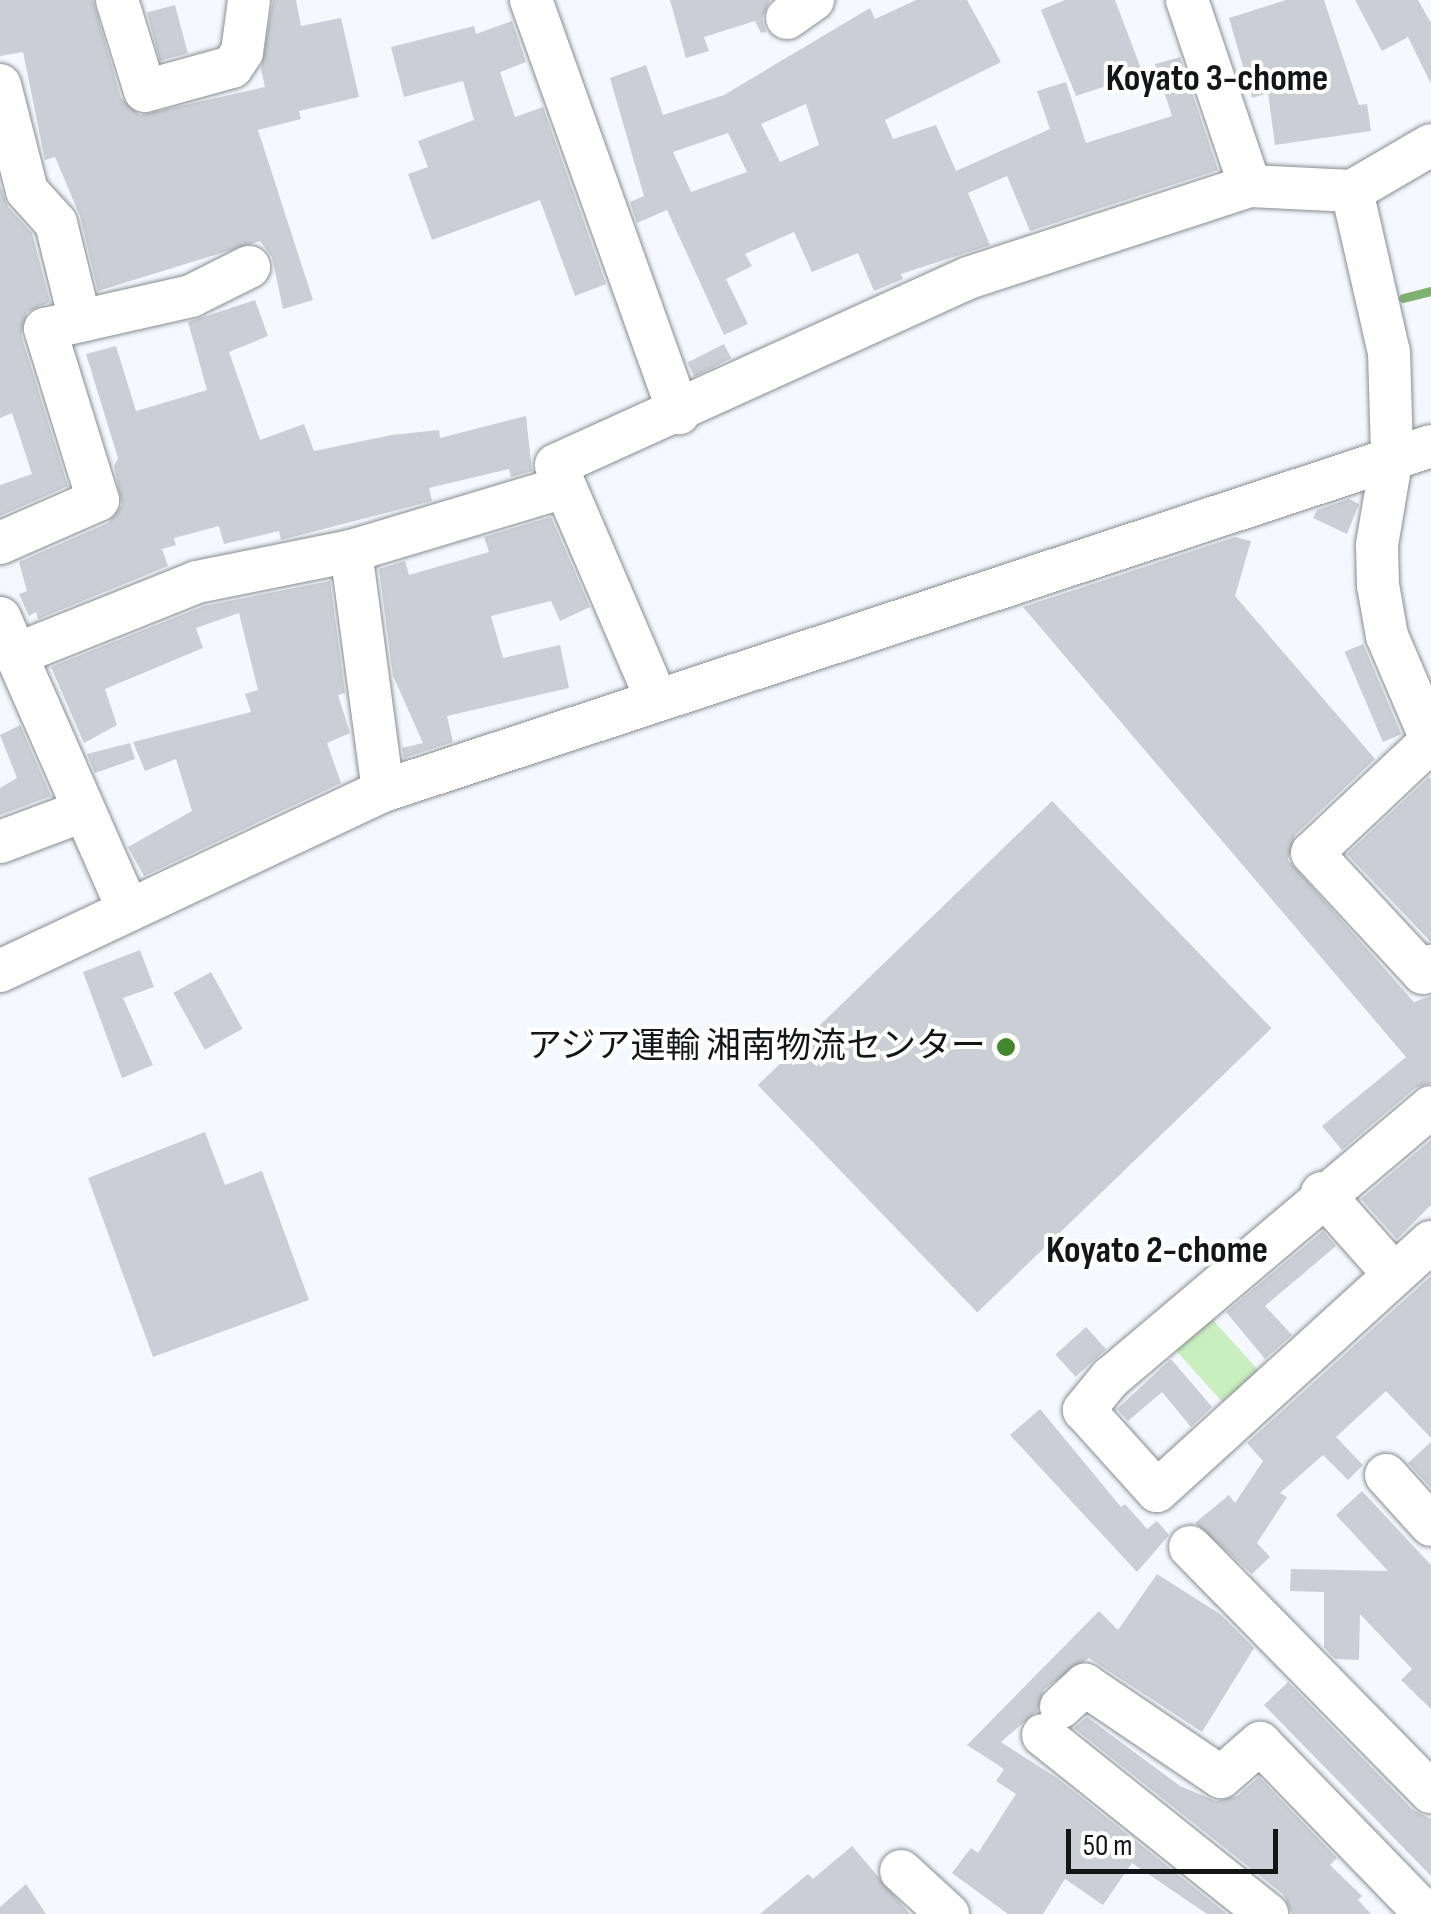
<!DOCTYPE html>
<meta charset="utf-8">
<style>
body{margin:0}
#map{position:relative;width:1431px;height:1914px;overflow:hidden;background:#f5f8fe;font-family:"Sofia Sans Condensed","Noto Sans JP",sans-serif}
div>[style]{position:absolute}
.green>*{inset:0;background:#c9efbe;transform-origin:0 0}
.stream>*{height:9px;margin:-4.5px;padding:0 4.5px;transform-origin:4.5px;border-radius:4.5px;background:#7fb170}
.building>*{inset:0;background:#cbced4;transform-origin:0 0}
.roads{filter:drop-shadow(0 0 2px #898c91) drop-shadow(0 0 2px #898c91)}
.minor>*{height:42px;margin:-21px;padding:0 21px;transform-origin:21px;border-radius:21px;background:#fff}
.dots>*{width:28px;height:28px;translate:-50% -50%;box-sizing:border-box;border:5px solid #fff;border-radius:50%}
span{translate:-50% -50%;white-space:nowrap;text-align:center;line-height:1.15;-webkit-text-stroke:8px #fff;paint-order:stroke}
.poi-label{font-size:35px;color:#141517}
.right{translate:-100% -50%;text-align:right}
.neighbourhood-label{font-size:38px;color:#141517;font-weight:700}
.scale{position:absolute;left:1066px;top:1829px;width:212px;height:45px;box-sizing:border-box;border:5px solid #141517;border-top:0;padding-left:12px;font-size:30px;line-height:35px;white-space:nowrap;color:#141517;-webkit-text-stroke:8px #fff;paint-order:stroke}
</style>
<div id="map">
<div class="green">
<i style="left:1205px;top:1311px;width:88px;height:48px;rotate:48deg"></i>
</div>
<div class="stream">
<i style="left:1403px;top:298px;width:29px;rotate:-14deg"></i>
</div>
<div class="building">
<i style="clip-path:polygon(0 0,93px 0,121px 98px,140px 115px,265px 87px,261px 69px,273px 0,296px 0,301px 26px,341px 18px,359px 97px,299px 111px,301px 119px,258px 130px,313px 300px,283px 309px,272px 257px,260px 241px,98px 291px,80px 216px,55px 157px,45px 160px,23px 52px,0 56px)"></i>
<i style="clip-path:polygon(670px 0,770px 0,762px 19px,766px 32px,761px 33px,755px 21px,704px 37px,709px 51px,686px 58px)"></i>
<i style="clip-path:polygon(evenodd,916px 0,967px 0,1001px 62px,885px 120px,893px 139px,936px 125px,956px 171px,1050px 129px,1037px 91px,1066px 82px,1086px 143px,1172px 116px,1155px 64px,1180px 57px,1218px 170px,1030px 231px,1007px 176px,968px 193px,990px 245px,901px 274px,903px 279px,874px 291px,858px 253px,812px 272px,794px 232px,745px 254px,752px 266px,726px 279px,748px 324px,724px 335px,667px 210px,637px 223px,630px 202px,644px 196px,610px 78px,646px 65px,663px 115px,724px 95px,870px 8px,875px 19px,916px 0,806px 104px,819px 145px,780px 162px,761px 124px,806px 104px,916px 0,728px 133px,747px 172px,691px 192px,673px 152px,728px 133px)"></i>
<i style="clip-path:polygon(1065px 0,1115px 0,1143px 74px,1076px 96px,1041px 10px)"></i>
<i style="clip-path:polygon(1286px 0,1324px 0,1359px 105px,1367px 104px,1371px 131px,1275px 145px,1268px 93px,1252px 98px,1229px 18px)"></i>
<i style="clip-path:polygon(1355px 0,1418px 0,1431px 23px,1431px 84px,1408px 37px,1382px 51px)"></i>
<i style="left:175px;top:5px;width:50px;height:29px;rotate:75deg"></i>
<i style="clip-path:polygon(512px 21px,526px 62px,500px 72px,515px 117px,543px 107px,606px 284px,575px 296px,540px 200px,432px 240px,408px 174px,428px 167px,418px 141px,474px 120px,463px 81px,404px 97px,391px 47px,474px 26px,476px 34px)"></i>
<i style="clip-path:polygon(0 186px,8px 207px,32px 233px,50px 302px,27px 312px,21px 335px,68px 486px,0 516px,0 485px,32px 474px,12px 413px,0 418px)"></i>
<i style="clip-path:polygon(255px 300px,268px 336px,229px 352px,260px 440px,304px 424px,314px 451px,392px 435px,439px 430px,440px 438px,526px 416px,532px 471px,511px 477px,509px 469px,429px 488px,432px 501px,281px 540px,279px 531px,224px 544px,219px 526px,174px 538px,176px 545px,162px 549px,168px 566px,38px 619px,36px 612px,29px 616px,19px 594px,27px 591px,19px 562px,108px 523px,122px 505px,114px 466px,118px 458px,86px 354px,116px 346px,136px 411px,207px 390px,188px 322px)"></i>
<i style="left:724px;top:344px;width:16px;height:41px;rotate:63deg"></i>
<i style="clip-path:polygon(1349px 499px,1359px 504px,1347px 534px,1313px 518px,1317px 510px)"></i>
<i style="clip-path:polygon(551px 517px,590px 607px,560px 621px,551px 601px,491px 616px,503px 658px,560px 645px,569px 688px,447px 716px,453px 742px,404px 758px,402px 748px,423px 743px,393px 676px,379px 569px,405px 561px,409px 575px,489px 552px,484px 537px)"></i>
<i style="clip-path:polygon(1235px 537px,1251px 541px,1235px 596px,1375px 759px,1295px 835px,1288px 860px,1414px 1002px,1431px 996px,1431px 1083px,1415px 1088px,1342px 1150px,1322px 1126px,1406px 1057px,1023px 607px)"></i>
<i style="clip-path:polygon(330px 581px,345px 693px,338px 695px,350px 733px,327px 743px,341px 783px,144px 876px,128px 847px,192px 811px,176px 759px,145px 771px,133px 742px,251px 712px,245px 694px,258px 690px,239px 613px,196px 628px,203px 648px,105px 689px,117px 725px,84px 743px,51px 667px,204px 606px)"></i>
<i style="left:1363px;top:644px;width:98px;height:20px;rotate:67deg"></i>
<i style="clip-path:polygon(20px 725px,51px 796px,0 815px,0 788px,17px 778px,0 735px)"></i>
<i style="clip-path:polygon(130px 743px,135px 759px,95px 773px,87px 754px)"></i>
<i style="clip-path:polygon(1429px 777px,1431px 780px,1431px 942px,1347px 854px)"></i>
<i style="left:1052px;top:801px;width:316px;height:409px;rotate:46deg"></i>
<i style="clip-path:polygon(140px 950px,154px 987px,123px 998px,153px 1065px,122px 1078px,83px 972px)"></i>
<i style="left:211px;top:972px;width:65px;height:43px;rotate:61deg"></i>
<i style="clip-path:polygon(205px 1132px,225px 1185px,262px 1171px,309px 1300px,153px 1357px,88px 1178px)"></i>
<i style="clip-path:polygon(1431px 1140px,1431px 1205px,1397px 1239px,1361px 1199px)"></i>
<i style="clip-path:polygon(1323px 1231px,1336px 1246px,1265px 1306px,1292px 1335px,1265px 1359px,1226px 1312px)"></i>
<i style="clip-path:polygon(1431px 1276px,1431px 1438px,1386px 1391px,1336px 1437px,1363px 1465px,1348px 1480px,1323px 1455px,1280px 1493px,1287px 1497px,1257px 1543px,1270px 1557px,1252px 1574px,1195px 1523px,1229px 1495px,1235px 1503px,1263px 1461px,1247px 1443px)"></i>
<i style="left:1086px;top:1327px;width:30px;height:41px;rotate:48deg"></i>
<i style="clip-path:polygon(1171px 1359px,1212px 1407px,1191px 1427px,1162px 1392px,1128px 1421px,1117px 1409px)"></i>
<i style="clip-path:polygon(1040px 1409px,1121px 1507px,1125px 1504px,1147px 1529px,1157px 1521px,1169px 1535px,1137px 1572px,1010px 1435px)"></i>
<i style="clip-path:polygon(1431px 1442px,1431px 1488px,1408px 1463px)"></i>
<i style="clip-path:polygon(1362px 1491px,1431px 1565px,1431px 1709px,1401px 1680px,1412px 1669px,1360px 1614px,1359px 1660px,1335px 1659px,1324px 1647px,1324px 1592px,1290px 1591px,1291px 1569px,1388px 1571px,1336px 1515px)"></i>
<i style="clip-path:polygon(1157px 1574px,1220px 1614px,1254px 1648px,1202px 1732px,1089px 1658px,1044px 1689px,1037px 1711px,1001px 1742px,1057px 1778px,1227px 1914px,1207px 1914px,1132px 1863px,1103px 1905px,1065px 1879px,1043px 1914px,1008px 1914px,952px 1873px,971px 1848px,978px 1853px,1016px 1794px,996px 1781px,1004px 1769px,967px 1745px,1099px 1611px,1118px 1630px)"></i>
<i style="clip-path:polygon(1288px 1682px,1413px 1810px,1431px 1819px,1431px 1876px,1264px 1705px)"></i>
<i style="clip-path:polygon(1087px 1717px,1180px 1786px,1216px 1801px,1237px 1796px,1259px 1777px,1337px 1858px,1330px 1865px,1362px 1896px,1358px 1900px,1371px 1914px,1292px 1914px,1283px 1894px,1074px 1728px)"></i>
<i style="clip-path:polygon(852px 1846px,910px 1914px,760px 1914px,808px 1874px,813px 1879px)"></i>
<i style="clip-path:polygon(26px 1884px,46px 1914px,0 1914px,0 1907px)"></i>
</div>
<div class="roads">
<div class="minor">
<i style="left:117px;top:0;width:95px;rotate:72.9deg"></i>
<i style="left:145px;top:91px;width:90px;rotate:-15.4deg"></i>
<i style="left:232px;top:67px;width:18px;rotate:-56deg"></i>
<i style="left:242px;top:52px;width:52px;rotate:-82.3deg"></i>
<i style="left:531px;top:0;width:439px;rotate:70.3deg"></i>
<i style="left:1187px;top:0;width:196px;rotate:71.3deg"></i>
<i style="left:787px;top:18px;width:32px;rotate:-35deg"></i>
<i style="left:0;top:85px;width:109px;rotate:75.7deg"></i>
<i style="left:27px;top:191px;width:43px;rotate:47.8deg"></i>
<i style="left:56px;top:223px;width:101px;rotate:76.2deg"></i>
<i style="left:1352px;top:191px;width:165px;rotate:77.1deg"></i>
<i style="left:1389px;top:352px;width:104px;rotate:88.3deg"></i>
<i style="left:1392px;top:456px;width:90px;rotate:99.6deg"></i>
<i style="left:1377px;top:545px;width:40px;rotate:88.6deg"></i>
<i style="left:1378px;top:585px;width:52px;rotate:80deg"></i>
<i style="left:1387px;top:636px;width:112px;rotate:66.9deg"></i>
<i style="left:0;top:543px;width:107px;rotate:-23.7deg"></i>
<i style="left:98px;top:500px;width:179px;rotate:-107.2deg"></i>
<i style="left:45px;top:329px;width:150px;rotate:-12.7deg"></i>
<i style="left:191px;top:296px;width:65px;rotate:-26.6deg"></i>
<i style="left:351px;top:551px;width:242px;rotate:82.4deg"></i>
<i style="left:0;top:618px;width:316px;rotate:66.3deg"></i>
<i style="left:17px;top:654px;width:194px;rotate:-21.8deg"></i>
<i style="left:197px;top:582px;width:157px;rotate:-11.4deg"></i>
<i style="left:351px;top:551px;width:223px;rotate:-16.7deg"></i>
<i style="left:655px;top:696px;width:251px;rotate:-113.2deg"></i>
<i style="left:556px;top:465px;width:452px;rotate:-24.4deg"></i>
<i style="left:968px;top:278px;width:297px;rotate:-18.1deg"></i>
<i style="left:1250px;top:186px;width:102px;rotate:2.8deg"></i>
<i style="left:1352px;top:191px;width:91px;rotate:-30.2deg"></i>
<i style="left:1431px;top:741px;width:163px;rotate:136.7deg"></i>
<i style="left:1312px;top:853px;width:163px;rotate:47.2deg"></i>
<i style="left:1423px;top:973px;width:11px;rotate:-41deg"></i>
<i style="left:0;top:842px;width:89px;rotate:-20.5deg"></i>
<i style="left:0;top:971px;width:423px;rotate:-25.2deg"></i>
<i style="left:383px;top:791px;width:1103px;rotate:-18.22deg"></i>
<i style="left:1431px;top:1107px;width:419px;rotate:139.8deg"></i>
<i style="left:1111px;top:1377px;width:43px;rotate:129.3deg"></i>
<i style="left:1084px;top:1410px;width:109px;rotate:48deg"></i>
<i style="left:1157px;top:1491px;width:370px;rotate:-42.3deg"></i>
<i style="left:1322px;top:1193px;width:108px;rotate:48.4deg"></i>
<i style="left:1386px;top:1475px;width:67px;rotate:48deg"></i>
<i style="left:1190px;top:1547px;width:344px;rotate:45.5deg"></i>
<i style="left:1061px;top:1707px;width:33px;rotate:-43deg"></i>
<i style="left:1085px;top:1685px;width:164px;rotate:34.1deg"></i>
<i style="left:1221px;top:1777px;width:52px;rotate:-41.1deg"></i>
<i style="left:1260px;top:1743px;width:238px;rotate:45.9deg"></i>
<i style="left:1043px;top:1735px;width:287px;rotate:38.6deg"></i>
<i style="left:901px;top:1871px;width:64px;rotate:42.5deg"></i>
</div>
</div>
<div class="dots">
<i style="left:1006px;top:1047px;background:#43882c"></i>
</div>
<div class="poi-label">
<span class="right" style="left:986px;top:1047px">アジア運輸 湘南物流センター</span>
</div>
<div class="neighbourhood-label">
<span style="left:1217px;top:79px">Koyato 3-chome</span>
<span style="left:1157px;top:1251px">Koyato 2-chome</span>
</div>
<div class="scale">50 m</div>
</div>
